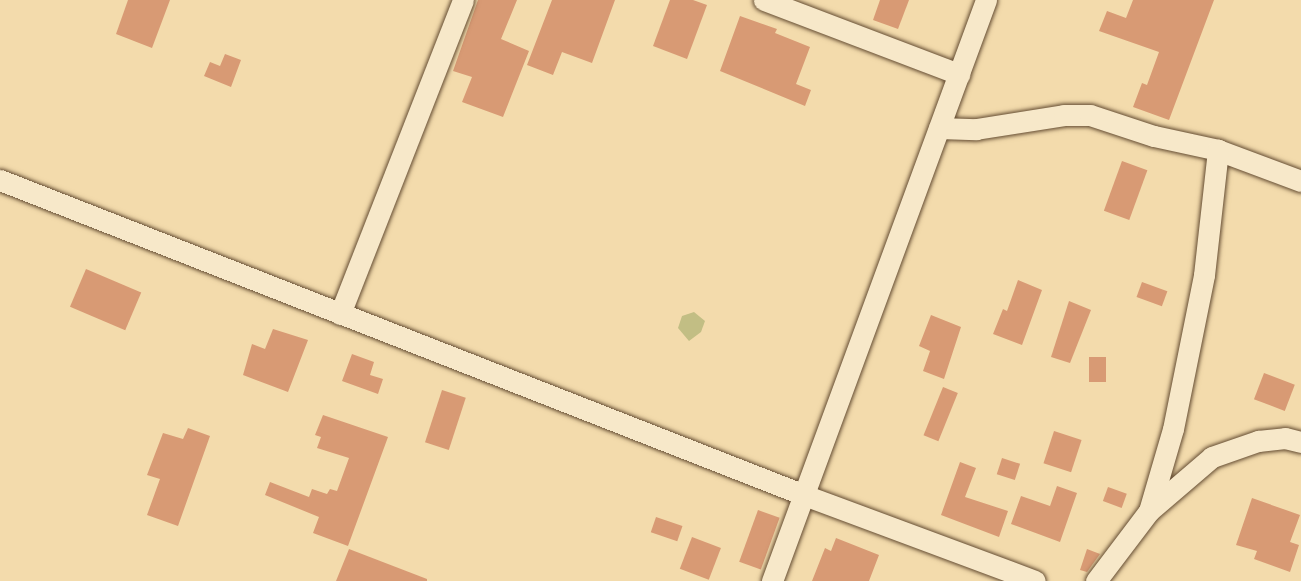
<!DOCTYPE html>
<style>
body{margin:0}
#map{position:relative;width:1301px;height:581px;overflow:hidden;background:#f3dbac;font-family:"IM FELL English",serif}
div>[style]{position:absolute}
.green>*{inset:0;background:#c2be84}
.building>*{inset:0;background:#d89a74;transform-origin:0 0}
.roads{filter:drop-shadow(0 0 2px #644c32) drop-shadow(0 0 2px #644c32)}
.minor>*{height:21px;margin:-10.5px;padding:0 10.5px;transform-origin:10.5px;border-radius:10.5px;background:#f7e8c9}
span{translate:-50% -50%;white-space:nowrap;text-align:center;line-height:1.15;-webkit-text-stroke:4.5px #f7e8c9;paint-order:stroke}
</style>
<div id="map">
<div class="green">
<i style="clip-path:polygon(694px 312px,705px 321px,701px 332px,689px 341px,678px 328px,682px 316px)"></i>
</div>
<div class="building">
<i style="clip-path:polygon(128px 0,170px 0,152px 48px,116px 34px)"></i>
<i style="clip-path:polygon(478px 0,517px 0,501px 39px,529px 51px,503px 117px,462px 102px,472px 77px,453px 71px)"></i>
<i style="clip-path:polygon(552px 0,615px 0,592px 63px,562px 52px,553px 75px,527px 65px)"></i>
<i style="clip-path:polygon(670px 0,693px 0,707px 5px,687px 59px,653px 46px)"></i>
<i style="clip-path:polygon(880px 0,909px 0,898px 29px,873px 20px)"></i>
<i style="clip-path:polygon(1133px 0,1214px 0,1169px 120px,1133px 107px,1142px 83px,1147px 85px,1159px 52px,1099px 31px,1107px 11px,1126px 18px)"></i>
<i style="clip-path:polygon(740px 16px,777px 29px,775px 33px,810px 47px,796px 84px,811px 90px,805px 106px,720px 71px)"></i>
<i style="clip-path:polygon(225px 54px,241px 60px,231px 87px,204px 76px,210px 62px,220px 66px)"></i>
<i style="left:1122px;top:161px;width:27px;height:53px;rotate:20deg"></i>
<i style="left:86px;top:269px;width:60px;height:41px;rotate:23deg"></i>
<i style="clip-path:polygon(1018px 280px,1042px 290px,1022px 345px,993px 334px,1003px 309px,1007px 311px)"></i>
<i style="left:1142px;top:282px;width:27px;height:16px;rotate:20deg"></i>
<i style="clip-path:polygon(1069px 301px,1091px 310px,1070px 363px,1051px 357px)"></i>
<i style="clip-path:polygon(931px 315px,961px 327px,944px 379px,923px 371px,930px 351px,919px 346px)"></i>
<i style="clip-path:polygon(273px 329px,308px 340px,288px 392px,243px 375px,252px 344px,265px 349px)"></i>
<i style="clip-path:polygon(352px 354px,374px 362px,370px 375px,383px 379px,378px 394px,342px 381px)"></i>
<i style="left:1089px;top:357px;width:17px;height:25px"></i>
<i style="left:1264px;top:373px;width:33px;height:28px;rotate:21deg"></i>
<i style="left:943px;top:387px;width:16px;height:52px;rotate:22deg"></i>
<i style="left:442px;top:390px;width:25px;height:55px;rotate:18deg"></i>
<i style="clip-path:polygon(323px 415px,388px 437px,348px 546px,313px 533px,319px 517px,265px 495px,270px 482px,309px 497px,312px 489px,327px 494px,330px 489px,337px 491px,349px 458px,317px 448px,321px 437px,315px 435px)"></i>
<i style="clip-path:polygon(188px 428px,210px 436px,178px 526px,147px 515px,160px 479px,147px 475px,163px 433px,183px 439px)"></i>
<i style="left:1054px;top:431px;width:29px;height:34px;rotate:18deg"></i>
<i style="left:1002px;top:458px;width:19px;height:17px;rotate:18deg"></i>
<i style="clip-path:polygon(960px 462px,976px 468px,965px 497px,1008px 511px,999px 537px,941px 515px)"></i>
<i style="clip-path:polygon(1057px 486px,1077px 493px,1060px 542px,1011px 524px,1021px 496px,1050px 506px)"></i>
<i style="left:1108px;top:487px;width:20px;height:15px;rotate:20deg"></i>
<i style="clip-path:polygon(1252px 498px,1300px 515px,1290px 542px,1299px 545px,1290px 572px,1254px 559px,1257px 551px,1236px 545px)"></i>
<i style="left:758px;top:510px;width:23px;height:55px;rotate:20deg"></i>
<i style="left:656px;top:517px;width:28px;height:16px;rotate:19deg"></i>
<i style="left:692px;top:537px;width:31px;height:34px;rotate:21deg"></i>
<i style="clip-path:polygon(836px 538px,879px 555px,869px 581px,812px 581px,825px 548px,831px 551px)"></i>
<i style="clip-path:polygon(349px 549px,427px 579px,427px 581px,336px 581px)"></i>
<i style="clip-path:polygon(1087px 549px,1100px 554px,1087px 572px,1080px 570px)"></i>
</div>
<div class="roads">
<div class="minor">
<i style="left:764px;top:0;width:209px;rotate:20.8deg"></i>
<i style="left:939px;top:128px;width:37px;rotate:2deg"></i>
<i style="left:976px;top:129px;width:89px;rotate:-9deg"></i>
<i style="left:1064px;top:115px;width:26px"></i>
<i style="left:1090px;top:115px;width:67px;rotate:18.2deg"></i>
<i style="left:1154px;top:136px;width:66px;rotate:12.3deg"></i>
<i style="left:1218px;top:150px;width:89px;rotate:20.5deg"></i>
<i style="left:0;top:180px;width:864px;rotate:21.39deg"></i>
<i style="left:804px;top:495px;width:246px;rotate:20.4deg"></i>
<i style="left:340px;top:314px;width:337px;rotate:-68.6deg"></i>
<i style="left:1149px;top:511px;width:83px;rotate:-40.6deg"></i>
<i style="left:1212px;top:457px;width:49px;rotate:-19.2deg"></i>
<i style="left:1258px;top:441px;width:27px;rotate:-6deg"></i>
<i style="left:1285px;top:438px;width:16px;rotate:14deg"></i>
<i style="left:772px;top:581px;width:619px;rotate:-69.78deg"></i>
<i style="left:1096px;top:581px;width:88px;rotate:-52.9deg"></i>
<i style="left:1149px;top:511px;width:85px;rotate:-73.7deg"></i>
<i style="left:1173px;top:429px;width:157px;rotate:-78.6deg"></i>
<i style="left:1204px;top:275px;width:126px;rotate:-83.6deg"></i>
</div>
</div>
</div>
